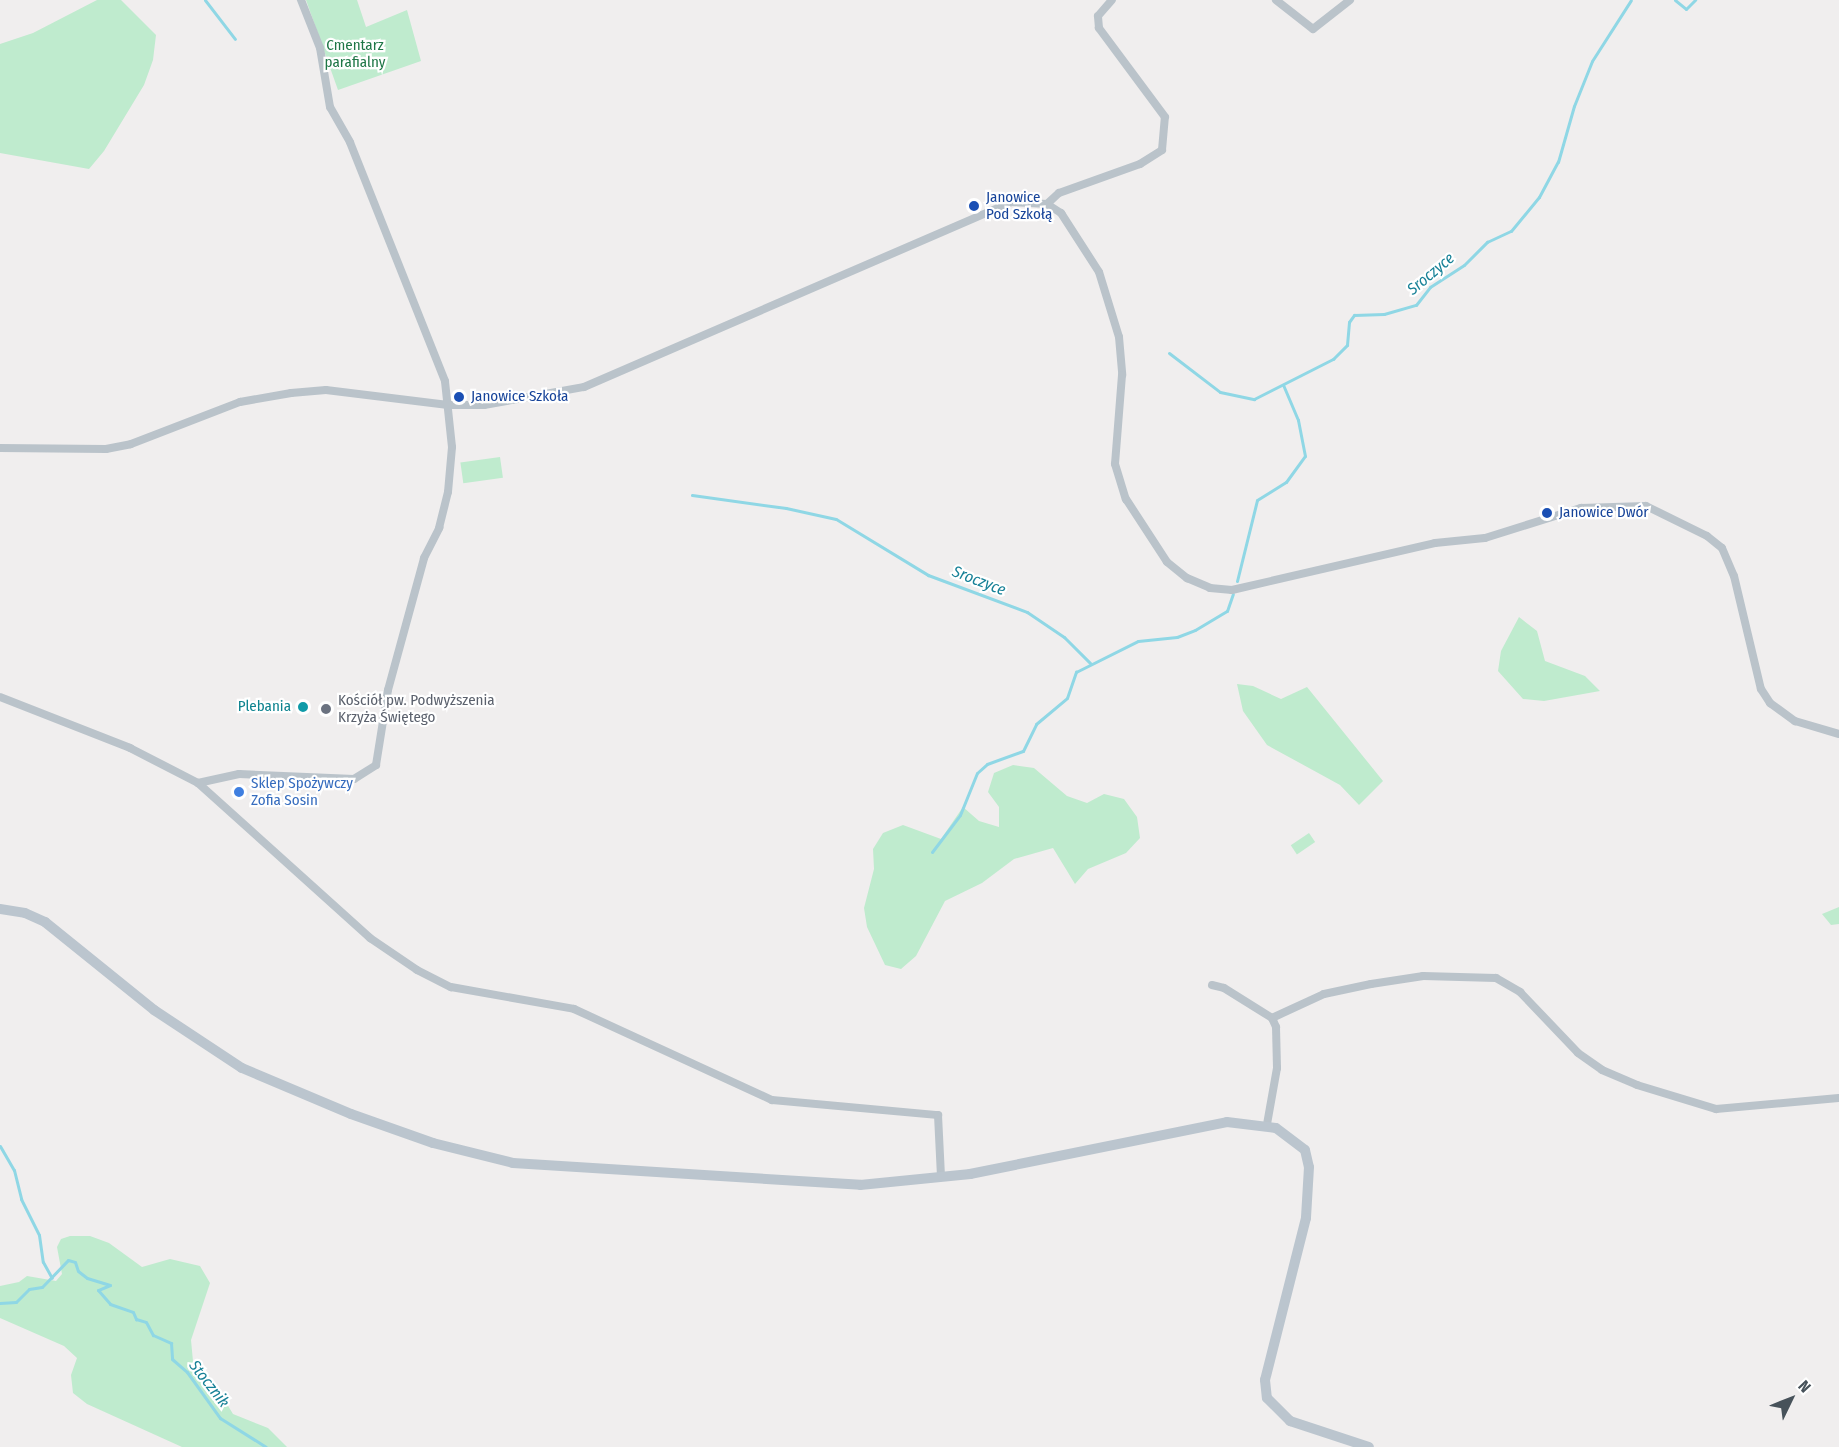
<!DOCTYPE html>
<meta charset="utf-8">
<style>
body{margin:0}
#map{position:relative;width:1839px;height:1447px;overflow:hidden;background:#f0eeee;font-family:"Fira Sans Condensed",sans-serif}
div>[style]{position:absolute}
.green>*{inset:0;background:#bfebce;transform-origin:0 0}
.stream>*{height:3px;margin:-1.5px;padding:0 1.5px;transform-origin:1.5px;border-radius:1.5px;background:#8fd7e5}
.street>*{height:8px;margin:-4px;padding:0 4px;transform-origin:4px;border-radius:4px;background:#bac3ca}
.secondary>*{height:10px;margin:-5px;padding:0 5px;transform-origin:5px;border-radius:5px;background:#bbc5ce}
.dots>*{width:16px;height:16px;translate:-50% -50%;box-sizing:border-box;border:3px solid #fff;border-radius:50%}
span{translate:-50% -50%;white-space:nowrap;text-align:center;line-height:1.15;-webkit-text-stroke:4.5px #fff;paint-order:stroke}
.park-label{font-size:15px;color:#1e7646}
.transit-label{font-size:15px;color:#164399}
.left{translate:0 -50%;text-align:left}
.worship-label{font-size:15px;color:#5b616d}
.culture-label{font-size:15px;color:#0d838f}
.right{translate:-100% -50%;text-align:right}
.shop-label{font-size:15px;color:#366cbe}
.water-label{font-size:16px;color:#178197;font-style:italic}
.north{position:absolute;left:1761px;top:1369px;width:60px;height:60px;-webkit-text-stroke:4px #fff;paint-order:stroke;rotate:47deg;font-size:16px;font-weight:700;line-height:24px;text-align:center;color:#47525a}
.north::after{content:'';display:block;margin:auto;width:21px;height:27px;background:#47525a;clip-path:polygon(50% 0,100% 100%,50% 72%,0 100%)}
</style>
<div id="map">
<div class="green">
<i style="clip-path:polygon(97px 0,121px 0,156px 35px,153px 60px,144px 85px,104px 151px,89px 169px,0 153px,0 44px,33px 33px)"></i>
<i style="clip-path:polygon(306px 0,357px 0,366px 27px,407px 10px,421px 61px,338px 90px)"></i>
<i style="left:500px;top:457px;width:21px;height:40px;rotate:82deg"></i>
<i style="clip-path:polygon(1519px 617px,1537px 631px,1545px 661px,1585px 676px,1600px 691px,1544px 701px,1523px 699px,1498px 671px,1501px 651px)"></i>
<i style="clip-path:polygon(1237px 684px,1253px 686px,1281px 699px,1307px 687px,1383px 781px,1359px 805px,1340px 785px,1267px 745px,1243px 711px)"></i>
<i style="clip-path:polygon(1013px 765px,1034px 768px,1067px 796px,1087px 803px,1104px 794px,1124px 799px,1137px 817px,1140px 838px,1126px 853px,1088px 869px,1075px 884px,1053px 848px,1014px 859px,982px 883px,945px 901px,916px 956px,901px 969px,885px 965px,867px 927px,864px 908px,874px 869px,873px 849px,883px 833px,903px 825px,941px 839px,963px 807px,979px 821px,999px 827px,999px 807px,988px 792px,994px 773px)"></i>
<i style="left:1309px;top:833px;width:11px;height:22px;rotate:56deg"></i>
<i style="clip-path:polygon(1839px 907px,1839px 924px,1831px 925px,1822px 914px)"></i>
<i style="clip-path:polygon(70px 1236px,90px 1236px,109px 1243px,142px 1267px,170px 1259px,200px 1266px,210px 1283px,191px 1340px,194px 1372px,213px 1381px,233px 1414px,268px 1428px,287px 1447px,182px 1447px,87px 1404px,73px 1393px,71px 1375px,77px 1358px,64px 1346px,0 1318px,0 1286px,19px 1282px,27px 1276px,56px 1281px,62px 1274px,57px 1247px,61px 1239px)"></i>
</div>
<div class="stream">
<i style="left:205px;top:0;width:49px;rotate:52.4deg"></i>
<i style="left:1675px;top:0;width:14px;rotate:39deg"></i>
<i style="left:1686px;top:9px;width:13px;rotate:-45deg"></i>
<i style="left:1169px;top:353px;width:64px;rotate:37.4deg"></i>
<i style="left:1220px;top:392px;width:35px;rotate:12deg"></i>
<i style="left:1254px;top:399px;width:89px;rotate:-26.9deg"></i>
<i style="left:1333px;top:359px;width:20px;rotate:-45deg"></i>
<i style="left:1347px;top:345px;width:23px;rotate:-85deg"></i>
<i style="left:1349px;top:322px;width:9px;rotate:-54deg"></i>
<i style="left:1354px;top:315px;width:30px;rotate:-2deg"></i>
<i style="left:1384px;top:314px;width:33px;rotate:-16deg"></i>
<i style="left:1416px;top:305px;width:23px;rotate:-52deg"></i>
<i style="left:1430px;top:287px;width:40px;rotate:-32.9deg"></i>
<i style="left:1464px;top:265px;width:33px;rotate:-45deg"></i>
<i style="left:1487px;top:242px;width:26px;rotate:-25deg"></i>
<i style="left:1511px;top:231px;width:44px;rotate:-50.5deg"></i>
<i style="left:1539px;top:197px;width:40px;rotate:-62deg"></i>
<i style="left:1558px;top:162px;width:58px;rotate:-74.1deg"></i>
<i style="left:1574px;top:106px;width:48px;rotate:-68.2deg"></i>
<i style="left:1592px;top:61px;width:72px;rotate:-57.4deg"></i>
<i style="left:692px;top:495px;width:95px;rotate:7.9deg"></i>
<i style="left:786px;top:508px;width:51px;rotate:12.4deg"></i>
<i style="left:836px;top:519px;width:108px;rotate:31.3deg"></i>
<i style="left:928px;top:575px;width:106px;rotate:20.5deg"></i>
<i style="left:1027px;top:612px;width:45px;rotate:34deg"></i>
<i style="left:1064px;top:637px;width:37px;rotate:45deg"></i>
<i style="left:1237px;top:581px;width:83px;rotate:-76.1deg"></i>
<i style="left:1257px;top:500px;width:34px;rotate:-32deg"></i>
<i style="left:1286px;top:482px;width:32px;rotate:-54deg"></i>
<i style="left:1305px;top:456px;width:37px;rotate:-101deg"></i>
<i style="left:1298px;top:420px;width:38px;rotate:-113deg"></i>
<i style="left:932px;top:852px;width:46px;rotate:-52.9deg"></i>
<i style="left:960px;top:815px;width:45px;rotate:-68deg"></i>
<i style="left:977px;top:773px;width:13px;rotate:-42deg"></i>
<i style="left:987px;top:764px;width:38px;rotate:-20deg"></i>
<i style="left:1023px;top:751px;width:30px;rotate:-64deg"></i>
<i style="left:1036px;top:724px;width:40px;rotate:-40deg"></i>
<i style="left:1067px;top:698px;width:28px;rotate:-71deg"></i>
<i style="left:1076px;top:672px;width:69px;rotate:-26.6deg"></i>
<i style="left:1138px;top:641px;width:39px;rotate:-6deg"></i>
<i style="left:1177px;top:637px;width:19px;rotate:-21deg"></i>
<i style="left:1195px;top:630px;width:37px;rotate:-31deg"></i>
<i style="left:1227px;top:611px;width:18px;rotate:-71deg"></i>
<i style="left:0;top:1146px;width:28px;rotate:60deg"></i>
<i style="left:14px;top:1170px;width:30px;rotate:76deg"></i>
<i style="left:21px;top:1199px;width:40px;rotate:63.4deg"></i>
<i style="left:39px;top:1235px;width:27px;rotate:82deg"></i>
<i style="left:43px;top:1262px;width:18px;rotate:61deg"></i>
<i style="left:0;top:1303px;width:16px;rotate:-4deg"></i>
<i style="left:16px;top:1302px;width:18px;rotate:-45deg"></i>
<i style="left:29px;top:1289px;width:13px;rotate:-9deg"></i>
<i style="left:42px;top:1287px;width:37px;rotate:-46deg"></i>
<i style="left:68px;top:1260px;width:7px;rotate:16deg"></i>
<i style="left:75px;top:1262px;width:9px;rotate:72deg"></i>
<i style="left:78px;top:1271px;width:11px;rotate:38deg"></i>
<i style="left:87px;top:1278px;width:24px;rotate:17deg"></i>
<i style="left:110px;top:1285px;width:13px;rotate:157deg"></i>
<i style="left:98px;top:1290px;width:18px;rotate:49deg"></i>
<i style="left:110px;top:1304px;width:24px;rotate:19deg"></i>
<i style="left:133px;top:1312px;width:8px;rotate:67deg"></i>
<i style="left:136px;top:1319px;width:10px;rotate:17deg"></i>
<i style="left:146px;top:1322px;width:15px;rotate:62deg"></i>
<i style="left:153px;top:1335px;width:20px;rotate:24deg"></i>
<i style="left:171px;top:1343px;width:16px;rotate:86deg"></i>
<i style="left:172px;top:1359px;width:20px;rotate:41deg"></i>
<i style="left:187px;top:1372px;width:57px;rotate:54.3deg"></i>
<i style="left:220px;top:1418px;width:54px;rotate:32.2deg"></i>
</div>
<div class="street">
<i style="left:1276px;top:0;width:47px;rotate:38.1deg"></i>
<i style="left:1313px;top:29px;width:47px;rotate:-38.1deg"></i>
<i style="left:1047px;top:204px;width:16px;rotate:-43deg"></i>
<i style="left:1059px;top:193px;width:86px;rotate:-19.7deg"></i>
<i style="left:1140px;top:164px;width:26px;rotate:-32deg"></i>
<i style="left:1162px;top:150px;width:33px;rotate:-85deg"></i>
<i style="left:1165px;top:117px;width:111px;rotate:-126.6deg"></i>
<i style="left:1099px;top:28px;width:12px;rotate:-95deg"></i>
<i style="left:1098px;top:16px;width:21px;rotate:-49deg"></i>
<i style="left:0;top:448px;width:106px;rotate:0.5deg"></i>
<i style="left:106px;top:449px;width:25px;rotate:-11deg"></i>
<i style="left:131px;top:444px;width:117px;rotate:-21.1deg"></i>
<i style="left:240px;top:402px;width:52px;rotate:-10deg"></i>
<i style="left:291px;top:393px;width:35px;rotate:-5deg"></i>
<i style="left:326px;top:390px;width:123px;rotate:7deg"></i>
<i style="left:448px;top:405px;width:36px"></i>
<i style="left:484px;top:405px;width:102px;rotate:-10.2deg"></i>
<i style="left:584px;top:387px;width:465px;rotate:-23.4deg"></i>
<i style="left:1011px;top:202px;width:36px;rotate:3deg"></i>
<i style="left:1047px;top:204px;width:17px;rotate:33deg"></i>
<i style="left:1061px;top:213px;width:70px;rotate:57.2deg"></i>
<i style="left:1099px;top:272px;width:68px;rotate:72.9deg"></i>
<i style="left:1119px;top:337px;width:38px;rotate:85deg"></i>
<i style="left:1122px;top:375px;width:89px;rotate:94.5deg"></i>
<i style="left:1115px;top:464px;width:37px;rotate:73deg"></i>
<i style="left:1126px;top:499px;width:75px;rotate:56.9deg"></i>
<i style="left:1167px;top:562px;width:26px;rotate:39deg"></i>
<i style="left:1187px;top:578px;width:25px;rotate:23deg"></i>
<i style="left:1210px;top:588px;width:22px;rotate:5deg"></i>
<i style="left:1232px;top:590px;width:208px;rotate:-13deg"></i>
<i style="left:1435px;top:543px;width:50px;rotate:-5.7deg"></i>
<i style="left:1485px;top:538px;width:101px;rotate:-17.4deg"></i>
<i style="left:1581px;top:508px;width:65px;rotate:-1.8deg"></i>
<i style="left:1646px;top:506px;width:68px;rotate:26.2deg"></i>
<i style="left:1707px;top:536px;width:19px;rotate:39deg"></i>
<i style="left:1722px;top:548px;width:30px;rotate:67deg"></i>
<i style="left:1734px;top:576px;width:116px;rotate:76.6deg"></i>
<i style="left:1761px;top:689px;width:17px;rotate:57deg"></i>
<i style="left:1770px;top:703px;width:31px;rotate:36deg"></i>
<i style="left:1795px;top:721px;width:46px;rotate:16.5deg"></i>
<i style="left:0;top:697px;width:140px;rotate:21.4deg"></i>
<i style="left:130px;top:748px;width:76px;rotate:27.2deg"></i>
<i style="left:198px;top:783px;width:232px;rotate:42deg"></i>
<i style="left:370px;top:938px;width:57px;rotate:34.2deg"></i>
<i style="left:417px;top:970px;width:38px;rotate:27deg"></i>
<i style="left:451px;top:987px;width:125px;rotate:10.1deg"></i>
<i style="left:574px;top:1009px;width:218px;rotate:24.7deg"></i>
<i style="left:772px;top:1100px;width:167px;rotate:5.2deg"></i>
<i style="left:938px;top:1115px;width:62px;rotate:87.2deg"></i>
<i style="left:198px;top:783px;width:42px;rotate:-12.4deg"></i>
<i style="left:239px;top:774px;width:115px;rotate:2.5deg"></i>
<i style="left:354px;top:779px;width:26px;rotate:-32deg"></i>
<i style="left:376px;top:765px;width:76px;rotate:-80.9deg"></i>
<i style="left:388px;top:690px;width:137px;rotate:-74.7deg"></i>
<i style="left:424px;top:558px;width:34px;rotate:-63deg"></i>
<i style="left:439px;top:528px;width:37px;rotate:-76deg"></i>
<i style="left:448px;top:492px;width:45px;rotate:-84.9deg"></i>
<i style="left:452px;top:447px;width:66px;rotate:-96.1deg"></i>
<i style="left:445px;top:381px;width:257px;rotate:-111.7deg"></i>
<i style="left:350px;top:142px;width:40px;rotate:-119.7deg"></i>
<i style="left:330px;top:107px;width:60px;rotate:-99.6deg"></i>
<i style="left:320px;top:48px;width:52px;rotate:-111.6deg"></i>
<i style="left:1212px;top:985px;width:12px;rotate:14deg"></i>
<i style="left:1224px;top:988px;width:57px;rotate:32deg"></i>
<i style="left:1272px;top:1018px;width:10px;rotate:66deg"></i>
<i style="left:1276px;top:1027px;width:41px;rotate:88.6deg"></i>
<i style="left:1277px;top:1068px;width:57px;rotate:100.1deg"></i>
<i style="left:1272px;top:1018px;width:57px;rotate:-24.8deg"></i>
<i style="left:1324px;top:994px;width:48px;rotate:-12deg"></i>
<i style="left:1371px;top:984px;width:53px;rotate:-8.7deg"></i>
<i style="left:1423px;top:976px;width:73px;rotate:1.6deg"></i>
<i style="left:1496px;top:978px;width:28px;rotate:30deg"></i>
<i style="left:1520px;top:992px;width:84px;rotate:46.4deg"></i>
<i style="left:1578px;top:1053px;width:29px;rotate:35deg"></i>
<i style="left:1602px;top:1070px;width:38px;rotate:23deg"></i>
<i style="left:1637px;top:1085px;width:83px;rotate:16.9deg"></i>
<i style="left:1716px;top:1109px;width:123px;rotate:-5.1deg"></i>
</div>
<div class="secondary">
<i style="left:0;top:909px;width:25px;rotate:9deg"></i>
<i style="left:25px;top:913px;width:22px;rotate:24deg"></i>
<i style="left:45px;top:922px;width:140px;rotate:38.9deg"></i>
<i style="left:154px;top:1010px;width:105px;rotate:33.4deg"></i>
<i style="left:242px;top:1068px;width:118px;rotate:22.9deg"></i>
<i style="left:351px;top:1114px;width:87px;rotate:19.5deg"></i>
<i style="left:433px;top:1143px;width:82px;rotate:14deg"></i>
<i style="left:513px;top:1163px;width:348px;rotate:3.6deg"></i>
<i style="left:860px;top:1185px;width:111px;rotate:-5.7deg"></i>
<i style="left:970px;top:1174px;width:262px;rotate:-11.4deg"></i>
<i style="left:1227px;top:1122px;width:49px;rotate:7deg"></i>
<i style="left:1276px;top:1128px;width:36px;rotate:37deg"></i>
<i style="left:1305px;top:1150px;width:17px;rotate:77deg"></i>
<i style="left:1309px;top:1167px;width:51px;rotate:93.4deg"></i>
<i style="left:1306px;top:1218px;width:167px;rotate:104.2deg"></i>
<i style="left:1265px;top:1380px;width:18px;rotate:84deg"></i>
<i style="left:1267px;top:1398px;width:33px;rotate:45deg"></i>
<i style="left:1290px;top:1421px;width:83px;rotate:18.2deg"></i>
</div>
<div class="dots">
<i style="left:974px;top:206px;background:#1a4fb4"></i>
<i style="left:459px;top:397px;background:#1a4fb4"></i>
<i style="left:1547px;top:513px;background:#1a4fb4"></i>
<i style="left:303px;top:707px;background:#0f9aa8"></i>
<i style="left:326px;top:709px;background:#6b7280"></i>
<i style="left:239px;top:792px;background:#3f7fe0"></i>
</div>
<div class="park-label">
<span style="left:355px;top:54px">Cmentarz<br>parafialny</span>
</div>
<div class="transit-label">
<span class="left" style="left:986px;top:206px">Janowice<br>Pod Szkołą</span>
<span class="left" style="left:471px;top:397px">Janowice Szkoła</span>
<span class="left" style="left:1559px;top:513px">Janowice Dwór</span>
</div>
<div class="worship-label">
<span class="left" style="left:338px;top:709px">Kościół pw. Podwyższenia<br>Krzyża Świętego</span>
</div>
<div class="culture-label">
<span class="right" style="left:291px;top:707px">Plebania</span>
</div>
<div class="shop-label">
<span class="left" style="left:251px;top:792px">Sklep Spożywczy<br>Zofia Sosin</span>
</div>
<div class="water-label">
<span style="left:1431px;top:274px;rotate:-40deg">Sroczyce</span>
<span style="left:979px;top:581px;rotate:21deg">Sroczyce</span>
<span style="left:209px;top:1384px;rotate:52deg">Stocznik</span>
</div>
<div class="north">N</div>
</div>
